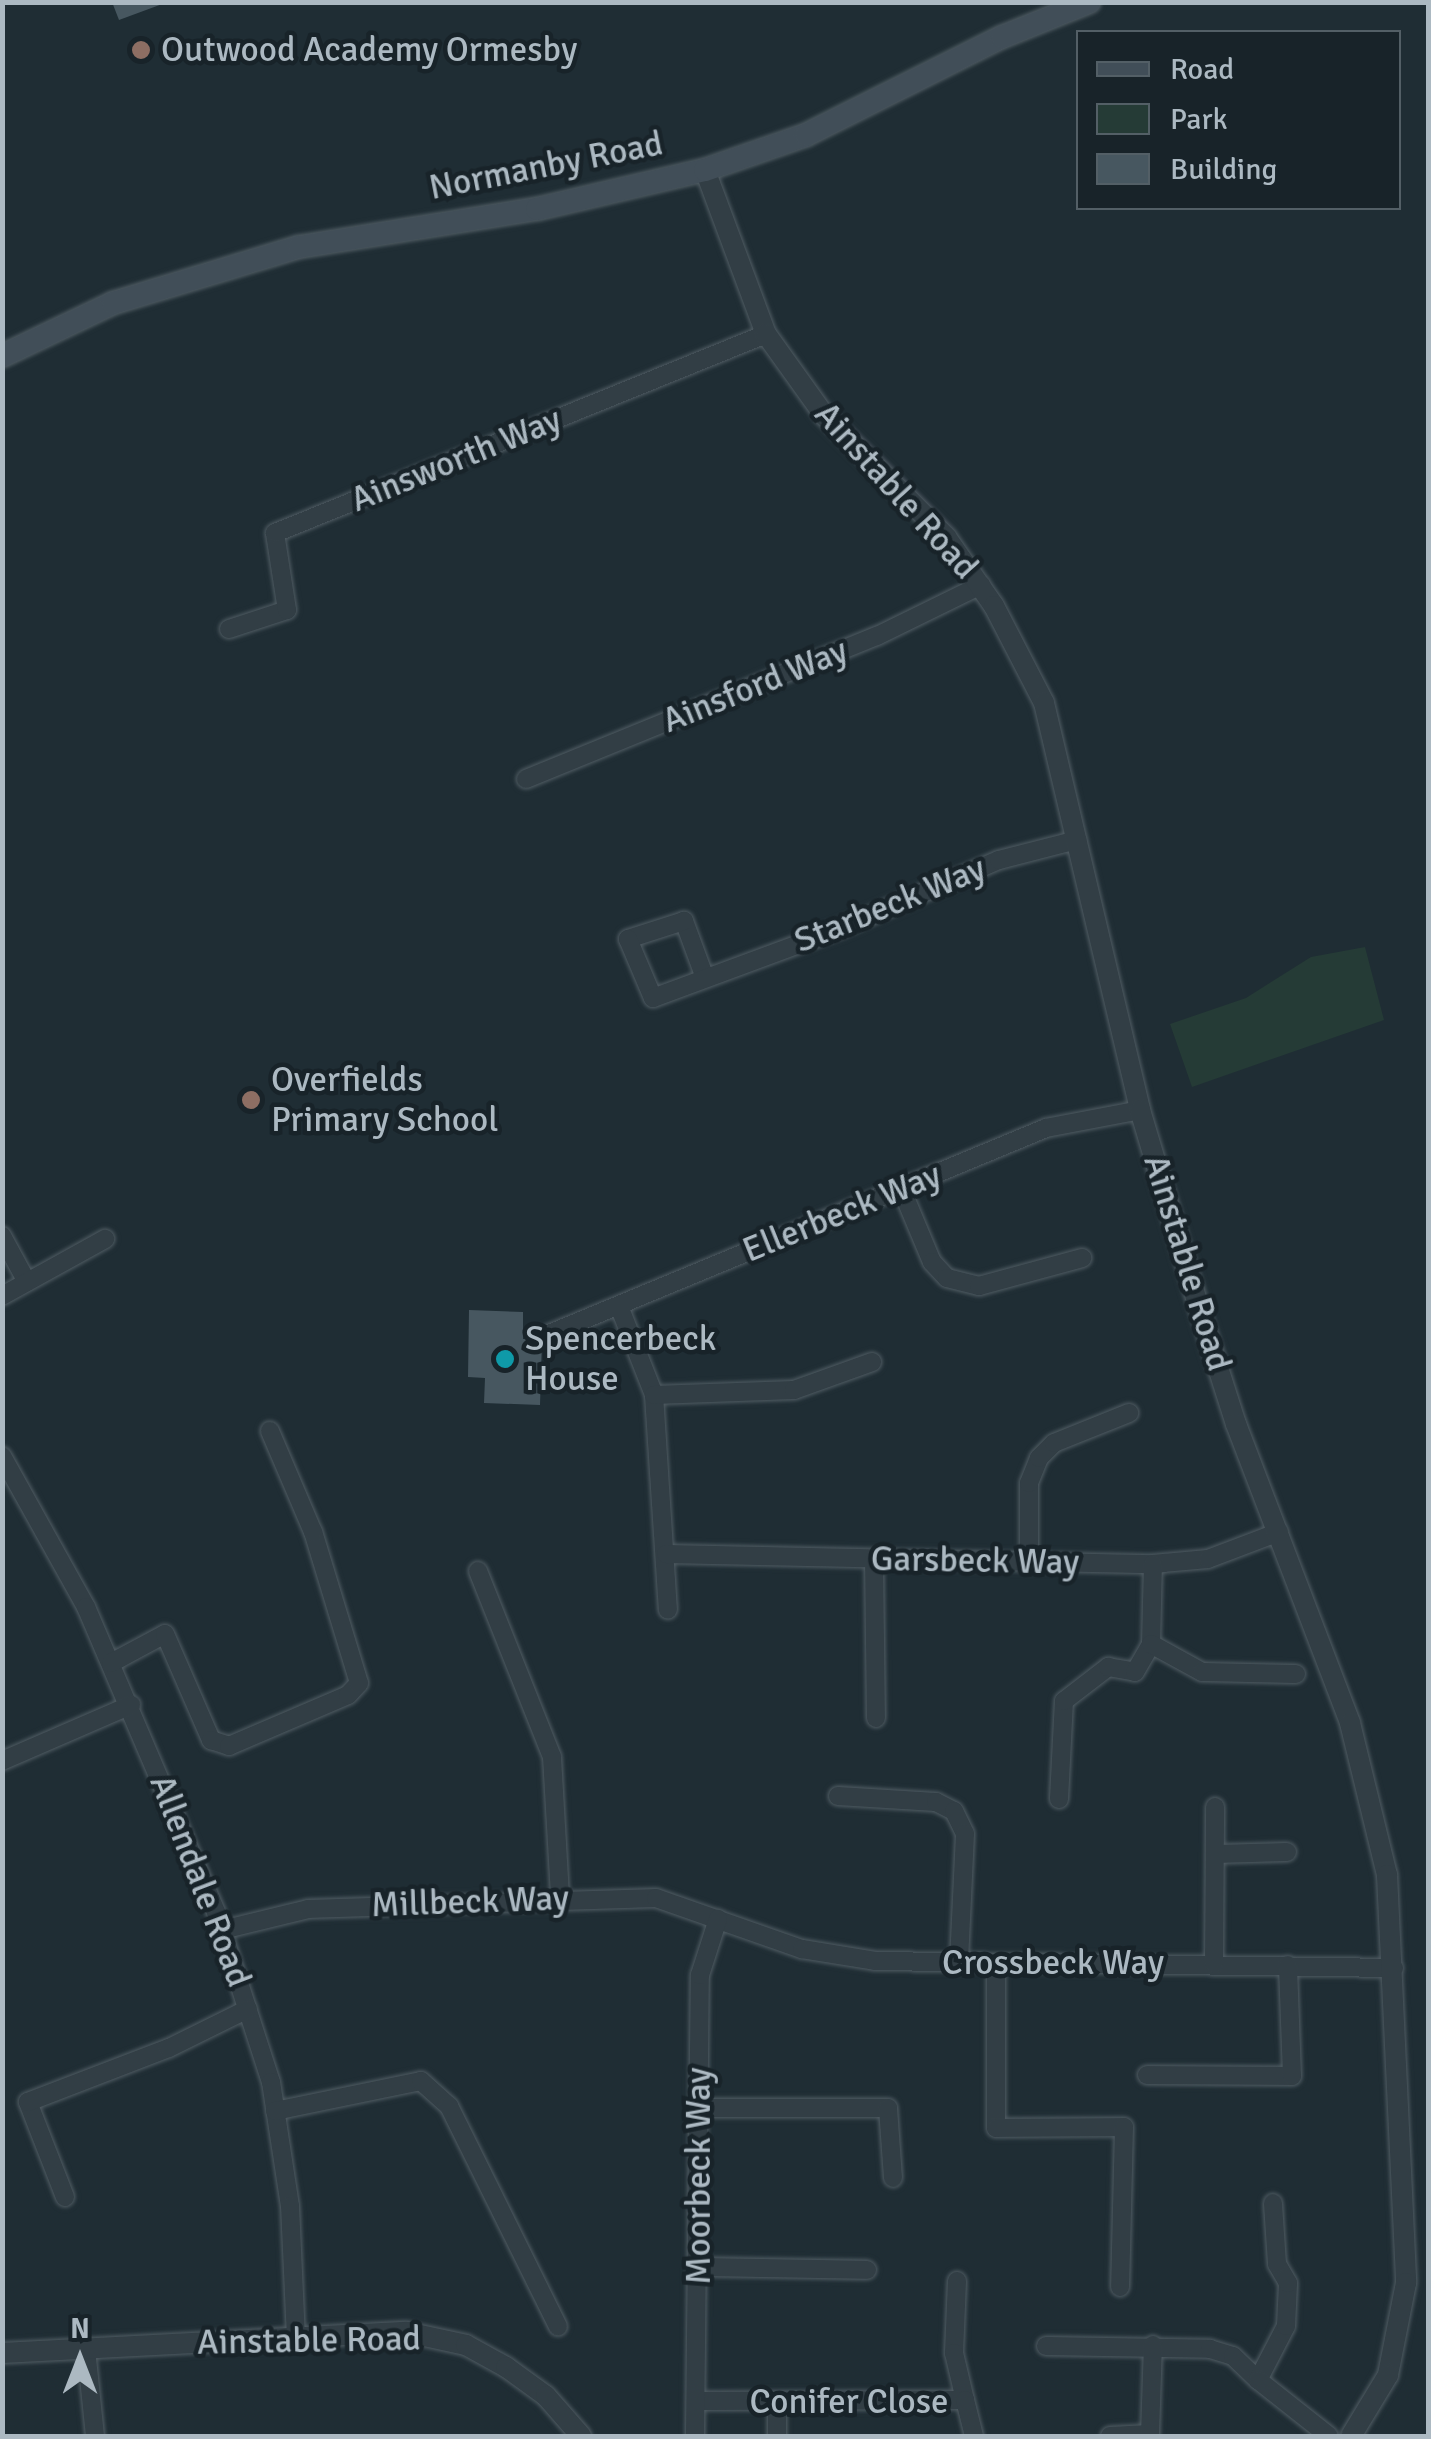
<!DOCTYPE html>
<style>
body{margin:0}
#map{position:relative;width:1431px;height:2439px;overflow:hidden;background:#1f2d34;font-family:Signika,sans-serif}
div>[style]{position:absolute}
.green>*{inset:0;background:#253b36}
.building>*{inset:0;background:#475760}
.roads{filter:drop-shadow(0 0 2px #505c63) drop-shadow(0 0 2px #505c63)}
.minor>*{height:18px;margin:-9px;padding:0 9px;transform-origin:9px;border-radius:9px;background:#323e45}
.tertiary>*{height:20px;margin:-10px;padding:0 10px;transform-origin:10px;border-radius:10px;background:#323e45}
.secondary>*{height:22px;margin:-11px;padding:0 11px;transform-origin:11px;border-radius:11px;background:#414e58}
.dots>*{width:28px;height:28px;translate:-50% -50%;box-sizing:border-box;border:5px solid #182329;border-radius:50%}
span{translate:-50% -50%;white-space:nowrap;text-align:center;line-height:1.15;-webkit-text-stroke:9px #182329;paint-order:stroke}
.poi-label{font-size:35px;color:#acb9c2}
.left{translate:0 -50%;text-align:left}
.street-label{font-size:35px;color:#acb9c2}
.frame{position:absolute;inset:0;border:5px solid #acb9c2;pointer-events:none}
.legend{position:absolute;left:1076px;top:30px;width:325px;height:180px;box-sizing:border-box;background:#182329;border:2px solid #535f66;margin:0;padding:12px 18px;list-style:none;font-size:30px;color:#acb9c2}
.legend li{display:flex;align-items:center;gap:20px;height:50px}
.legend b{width:50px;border:2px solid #535f66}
.north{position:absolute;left:30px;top:2309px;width:100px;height:100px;-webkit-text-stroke:8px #182329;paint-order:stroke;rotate:0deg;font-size:28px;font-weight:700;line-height:40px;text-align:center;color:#acb9c2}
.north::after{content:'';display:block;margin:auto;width:35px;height:45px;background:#acb9c2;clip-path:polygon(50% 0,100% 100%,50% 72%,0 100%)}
</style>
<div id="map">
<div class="green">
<i style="clip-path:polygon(1365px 947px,1384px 1020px,1192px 1087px,1170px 1024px,1246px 998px,1311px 957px)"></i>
</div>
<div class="building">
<i style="clip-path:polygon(112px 2px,165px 2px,165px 3px,119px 20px)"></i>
<i style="clip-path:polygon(469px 1310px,523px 1312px,523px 1339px,542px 1340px,540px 1405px,484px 1403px,485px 1378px,468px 1377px)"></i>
</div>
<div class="roads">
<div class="minor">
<i style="left:229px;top:629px;width:61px;rotate:-18.1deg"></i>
<i style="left:287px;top:610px;width:78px;rotate:-98.9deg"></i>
<i style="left:275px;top:533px;width:530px;rotate:-22.06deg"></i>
<i style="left:526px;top:779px;width:379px;rotate:-22.2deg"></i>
<i style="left:877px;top:636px;width:116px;rotate:-26.1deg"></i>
<i style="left:705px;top:978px;width:61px;rotate:-110.2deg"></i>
<i style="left:684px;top:921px;width:59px;rotate:162.2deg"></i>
<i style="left:628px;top:939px;width:64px;rotate:67deg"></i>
<i style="left:653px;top:998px;width:199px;rotate:-20.3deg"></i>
<i style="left:840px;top:929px;width:173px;rotate:-23.5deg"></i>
<i style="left:999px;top:860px;width:81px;rotate:-14.4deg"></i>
<i style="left:901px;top:1188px;width:80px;rotate:67.3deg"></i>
<i style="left:932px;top:1262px;width:22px;rotate:47deg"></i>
<i style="left:947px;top:1278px;width:33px;rotate:14deg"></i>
<i style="left:979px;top:1286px;width:107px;rotate:-15.2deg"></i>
<i style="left:2px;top:1236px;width:52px;rotate:61.5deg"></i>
<i style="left:2px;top:1296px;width:118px;rotate:-29deg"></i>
<i style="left:619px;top:1306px;width:96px;rotate:68.5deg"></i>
<i style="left:654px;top:1395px;width:215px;rotate:86.3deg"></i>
<i style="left:549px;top:1334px;width:538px;rotate:-22.51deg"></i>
<i style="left:1046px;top:1128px;width:96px;rotate:-10.8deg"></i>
<i style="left:654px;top:1395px;width:140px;rotate:-2deg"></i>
<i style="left:794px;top:1390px;width:83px;rotate:-19.7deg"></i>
<i style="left:2px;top:1456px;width:173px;rotate:60.9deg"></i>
<i style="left:86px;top:1607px;width:332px;rotate:66.9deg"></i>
<i style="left:216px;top:1912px;width:179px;rotate:72.1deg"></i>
<i style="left:271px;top:2082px;width:125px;rotate:81.3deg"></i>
<i style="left:290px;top:2206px;width:131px;rotate:87.4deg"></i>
<i style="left:666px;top:1554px;width:487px;rotate:1.2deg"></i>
<i style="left:1153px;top:1564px;width:55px;rotate:-5.2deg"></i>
<i style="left:1208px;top:1559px;width:76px;rotate:-20.8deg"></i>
<i style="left:874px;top:1559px;width:159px;rotate:89.3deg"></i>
<i style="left:1029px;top:1563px;width:80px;rotate:-90deg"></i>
<i style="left:1029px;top:1483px;width:27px;rotate:-68deg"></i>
<i style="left:1039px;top:1458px;width:21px;rotate:-45deg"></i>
<i style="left:1054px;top:1443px;width:81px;rotate:-21.8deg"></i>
<i style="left:478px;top:1571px;width:200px;rotate:68.3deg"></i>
<i style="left:552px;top:1757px;width:140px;rotate:86.7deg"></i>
<i style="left:1151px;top:1644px;width:80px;rotate:-88.6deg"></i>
<i style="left:111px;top:1663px;width:61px;rotate:-28.2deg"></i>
<i style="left:165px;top:1634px;width:116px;rotate:66.5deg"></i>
<i style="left:211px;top:1740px;width:19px;rotate:18deg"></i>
<i style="left:229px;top:1746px;width:129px;rotate:-23.2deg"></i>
<i style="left:348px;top:1695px;width:16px;rotate:-47deg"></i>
<i style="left:359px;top:1683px;width:158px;rotate:-106.9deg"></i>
<i style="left:313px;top:1532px;width:110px;rotate:-113.1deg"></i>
<i style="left:2px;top:1761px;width:141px;rotate:-23.5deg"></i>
<i style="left:838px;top:1796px;width:98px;rotate:3.5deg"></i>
<i style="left:936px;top:1802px;width:20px;rotate:27deg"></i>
<i style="left:954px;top:1811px;width:25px;rotate:64deg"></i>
<i style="left:965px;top:1834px;width:129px;rotate:92.7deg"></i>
<i style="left:1059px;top:1799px;width:98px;rotate:-87.1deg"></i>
<i style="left:1064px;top:1701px;width:56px;rotate:-37.7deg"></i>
<i style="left:1108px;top:1667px;width:27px;rotate:10deg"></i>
<i style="left:1135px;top:1672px;width:32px;rotate:-60deg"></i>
<i style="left:1151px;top:1644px;width:58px;rotate:28.8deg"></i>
<i style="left:1202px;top:1672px;width:94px;rotate:1.2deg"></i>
<i style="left:1216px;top:1854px;width:71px;rotate:-1.6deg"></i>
<i style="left:222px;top:1930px;width:89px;rotate:-13.7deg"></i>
<i style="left:308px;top:1909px;width:348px;rotate:-1.8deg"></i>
<i style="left:656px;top:1898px;width:155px;rotate:19.3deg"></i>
<i style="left:802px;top:1949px;width:74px;rotate:9.3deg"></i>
<i style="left:875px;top:1961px;width:519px;rotate:0.77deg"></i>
<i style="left:1214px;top:1964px;width:157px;rotate:-89.6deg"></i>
<i style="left:996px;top:1965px;width:163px;rotate:90deg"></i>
<i style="left:996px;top:2128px;width:128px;rotate:-0.4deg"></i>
<i style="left:1124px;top:2127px;width:160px;rotate:91.4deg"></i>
<i style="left:1147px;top:2075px;width:145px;rotate:0.4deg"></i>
<i style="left:1292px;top:2076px;width:111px;rotate:-92.1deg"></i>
<i style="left:700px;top:2108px;width:188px"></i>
<i style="left:888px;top:2108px;width:70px;rotate:85.9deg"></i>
<i style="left:275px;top:2111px;width:149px;rotate:-11.6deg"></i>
<i style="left:421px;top:2081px;width:38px;rotate:42deg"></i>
<i style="left:449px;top:2106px;width:246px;rotate:63.7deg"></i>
<i style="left:65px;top:2197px;width:102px;rotate:-111.3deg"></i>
<i style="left:28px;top:2102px;width:151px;rotate:-21deg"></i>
<i style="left:169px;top:2048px;width:88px;rotate:-26.3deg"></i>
<i style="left:699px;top:2267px;width:168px;rotate:1deg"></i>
<i style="left:957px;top:2281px;width:72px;rotate:92.4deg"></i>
<i style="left:954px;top:2353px;width:48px;rotate:76.8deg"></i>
<i style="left:1046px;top:2346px;width:164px;rotate:1deg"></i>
<i style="left:1210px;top:2349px;width:24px;rotate:17deg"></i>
<i style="left:1233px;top:2356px;width:35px;rotate:44deg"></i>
<i style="left:1258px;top:2380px;width:61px;rotate:-62.6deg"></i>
<i style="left:1286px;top:2326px;width:43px;rotate:-87.3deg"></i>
<i style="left:1288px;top:2283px;width:22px;rotate:-120deg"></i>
<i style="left:1277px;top:2264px;width:61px;rotate:-93.8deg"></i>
<i style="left:86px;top:2349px;width:87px;rotate:84.1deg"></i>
<i style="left:1258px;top:2380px;width:90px;rotate:38.3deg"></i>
<i style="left:697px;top:2401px;width:268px;rotate:-0.2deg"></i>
<i style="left:965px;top:2400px;width:37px;rotate:76deg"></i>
<i style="left:777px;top:2404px;width:32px;rotate:90deg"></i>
<i style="left:695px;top:2436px;width:461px;rotate:-89.4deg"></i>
<i style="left:700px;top:1975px;width:59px;rotate:-72.2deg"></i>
<i style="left:1110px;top:2436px;width:40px;rotate:-2.9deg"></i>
<i style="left:1150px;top:2434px;width:89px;rotate:-88.1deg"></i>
</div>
<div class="tertiary">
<i style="left:705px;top:170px;width:175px;rotate:69.6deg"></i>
<i style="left:766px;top:334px;width:100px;rotate:54.4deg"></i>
<i style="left:824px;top:415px;width:173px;rotate:45deg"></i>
<i style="left:946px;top:537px;width:84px;rotate:55.2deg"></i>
<i style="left:994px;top:606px;width:109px;rotate:62.7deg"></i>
<i style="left:1044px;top:703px;width:418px;rotate:76.7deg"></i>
<i style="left:1140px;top:1110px;width:203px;rotate:73.4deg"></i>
<i style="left:1198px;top:1305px;width:125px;rotate:72.3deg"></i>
<i style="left:1236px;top:1424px;width:320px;rotate:69.1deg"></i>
<i style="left:1350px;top:1723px;width:156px;rotate:76.3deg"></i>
<i style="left:1387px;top:1875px;width:408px;rotate:87.3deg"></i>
<i style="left:1406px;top:2283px;width:94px;rotate:101.1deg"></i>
<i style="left:1388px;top:2375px;width:71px;rotate:121.2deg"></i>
<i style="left:2px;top:2353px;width:405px;rotate:-3deg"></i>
<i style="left:406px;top:2332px;width:61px;rotate:12.2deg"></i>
<i style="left:466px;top:2345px;width:46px;rotate:28.8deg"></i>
<i style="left:506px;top:2367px;width:49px;rotate:35.9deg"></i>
<i style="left:546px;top:2396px;width:53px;rotate:48.8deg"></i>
</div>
<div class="secondary">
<i style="left:2px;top:356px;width:123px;rotate:-25.5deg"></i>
<i style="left:113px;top:303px;width:194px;rotate:-16.8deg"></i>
<i style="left:299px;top:247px;width:241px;rotate:-9.1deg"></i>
<i style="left:537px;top:209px;width:172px;rotate:-13.1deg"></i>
<i style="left:705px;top:170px;width:107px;rotate:-19.1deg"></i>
<i style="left:806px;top:135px;width:219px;rotate:-26.6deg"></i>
<i style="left:1002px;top:37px;width:94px;rotate:-21.9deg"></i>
</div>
</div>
<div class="dots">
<i style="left:141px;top:50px;background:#8d6e63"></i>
<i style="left:251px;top:1100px;background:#8d6e63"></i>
<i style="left:505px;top:1359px;background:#0f9aa8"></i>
</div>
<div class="poi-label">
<span class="left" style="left:161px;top:50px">Outwood Academy Ormesby</span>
<span class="left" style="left:271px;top:1100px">Overfields<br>Primary School</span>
<span class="left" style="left:525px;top:1359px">Spencerbeck<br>House</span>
</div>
<div class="street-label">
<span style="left:546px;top:166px;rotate:-11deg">Normanby Road</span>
<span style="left:456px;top:460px;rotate:-22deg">Ainsworth Way</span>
<span style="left:896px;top:491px;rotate:48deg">Ainstable Road</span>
<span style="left:755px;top:686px;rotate:-22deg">Ainsford Way</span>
<span style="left:890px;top:905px;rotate:-22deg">Starbeck Way</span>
<span style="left:842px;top:1213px;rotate:-22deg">Ellerbeck Way</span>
<span style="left:1187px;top:1263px;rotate:73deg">Ainstable Road</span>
<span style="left:975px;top:1561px;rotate:1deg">Garsbeck Way</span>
<span style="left:200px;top:1881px;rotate:69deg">Allendale Road</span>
<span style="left:470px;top:1902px;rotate:-2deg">Millbeck Way</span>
<span style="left:1053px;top:1963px">Crossbeck Way</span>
<span style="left:699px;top:2176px;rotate:-90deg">Moorbeck Way</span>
<span style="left:309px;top:2341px;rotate:-1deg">Ainstable Road</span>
<span style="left:849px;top:2402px">Conifer Close</span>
</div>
<div class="frame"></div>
<ul class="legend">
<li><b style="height:12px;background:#414e58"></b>Road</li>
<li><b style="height:28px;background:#253b36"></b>Park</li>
<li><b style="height:28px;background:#475760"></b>Building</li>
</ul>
<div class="north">N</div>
</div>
